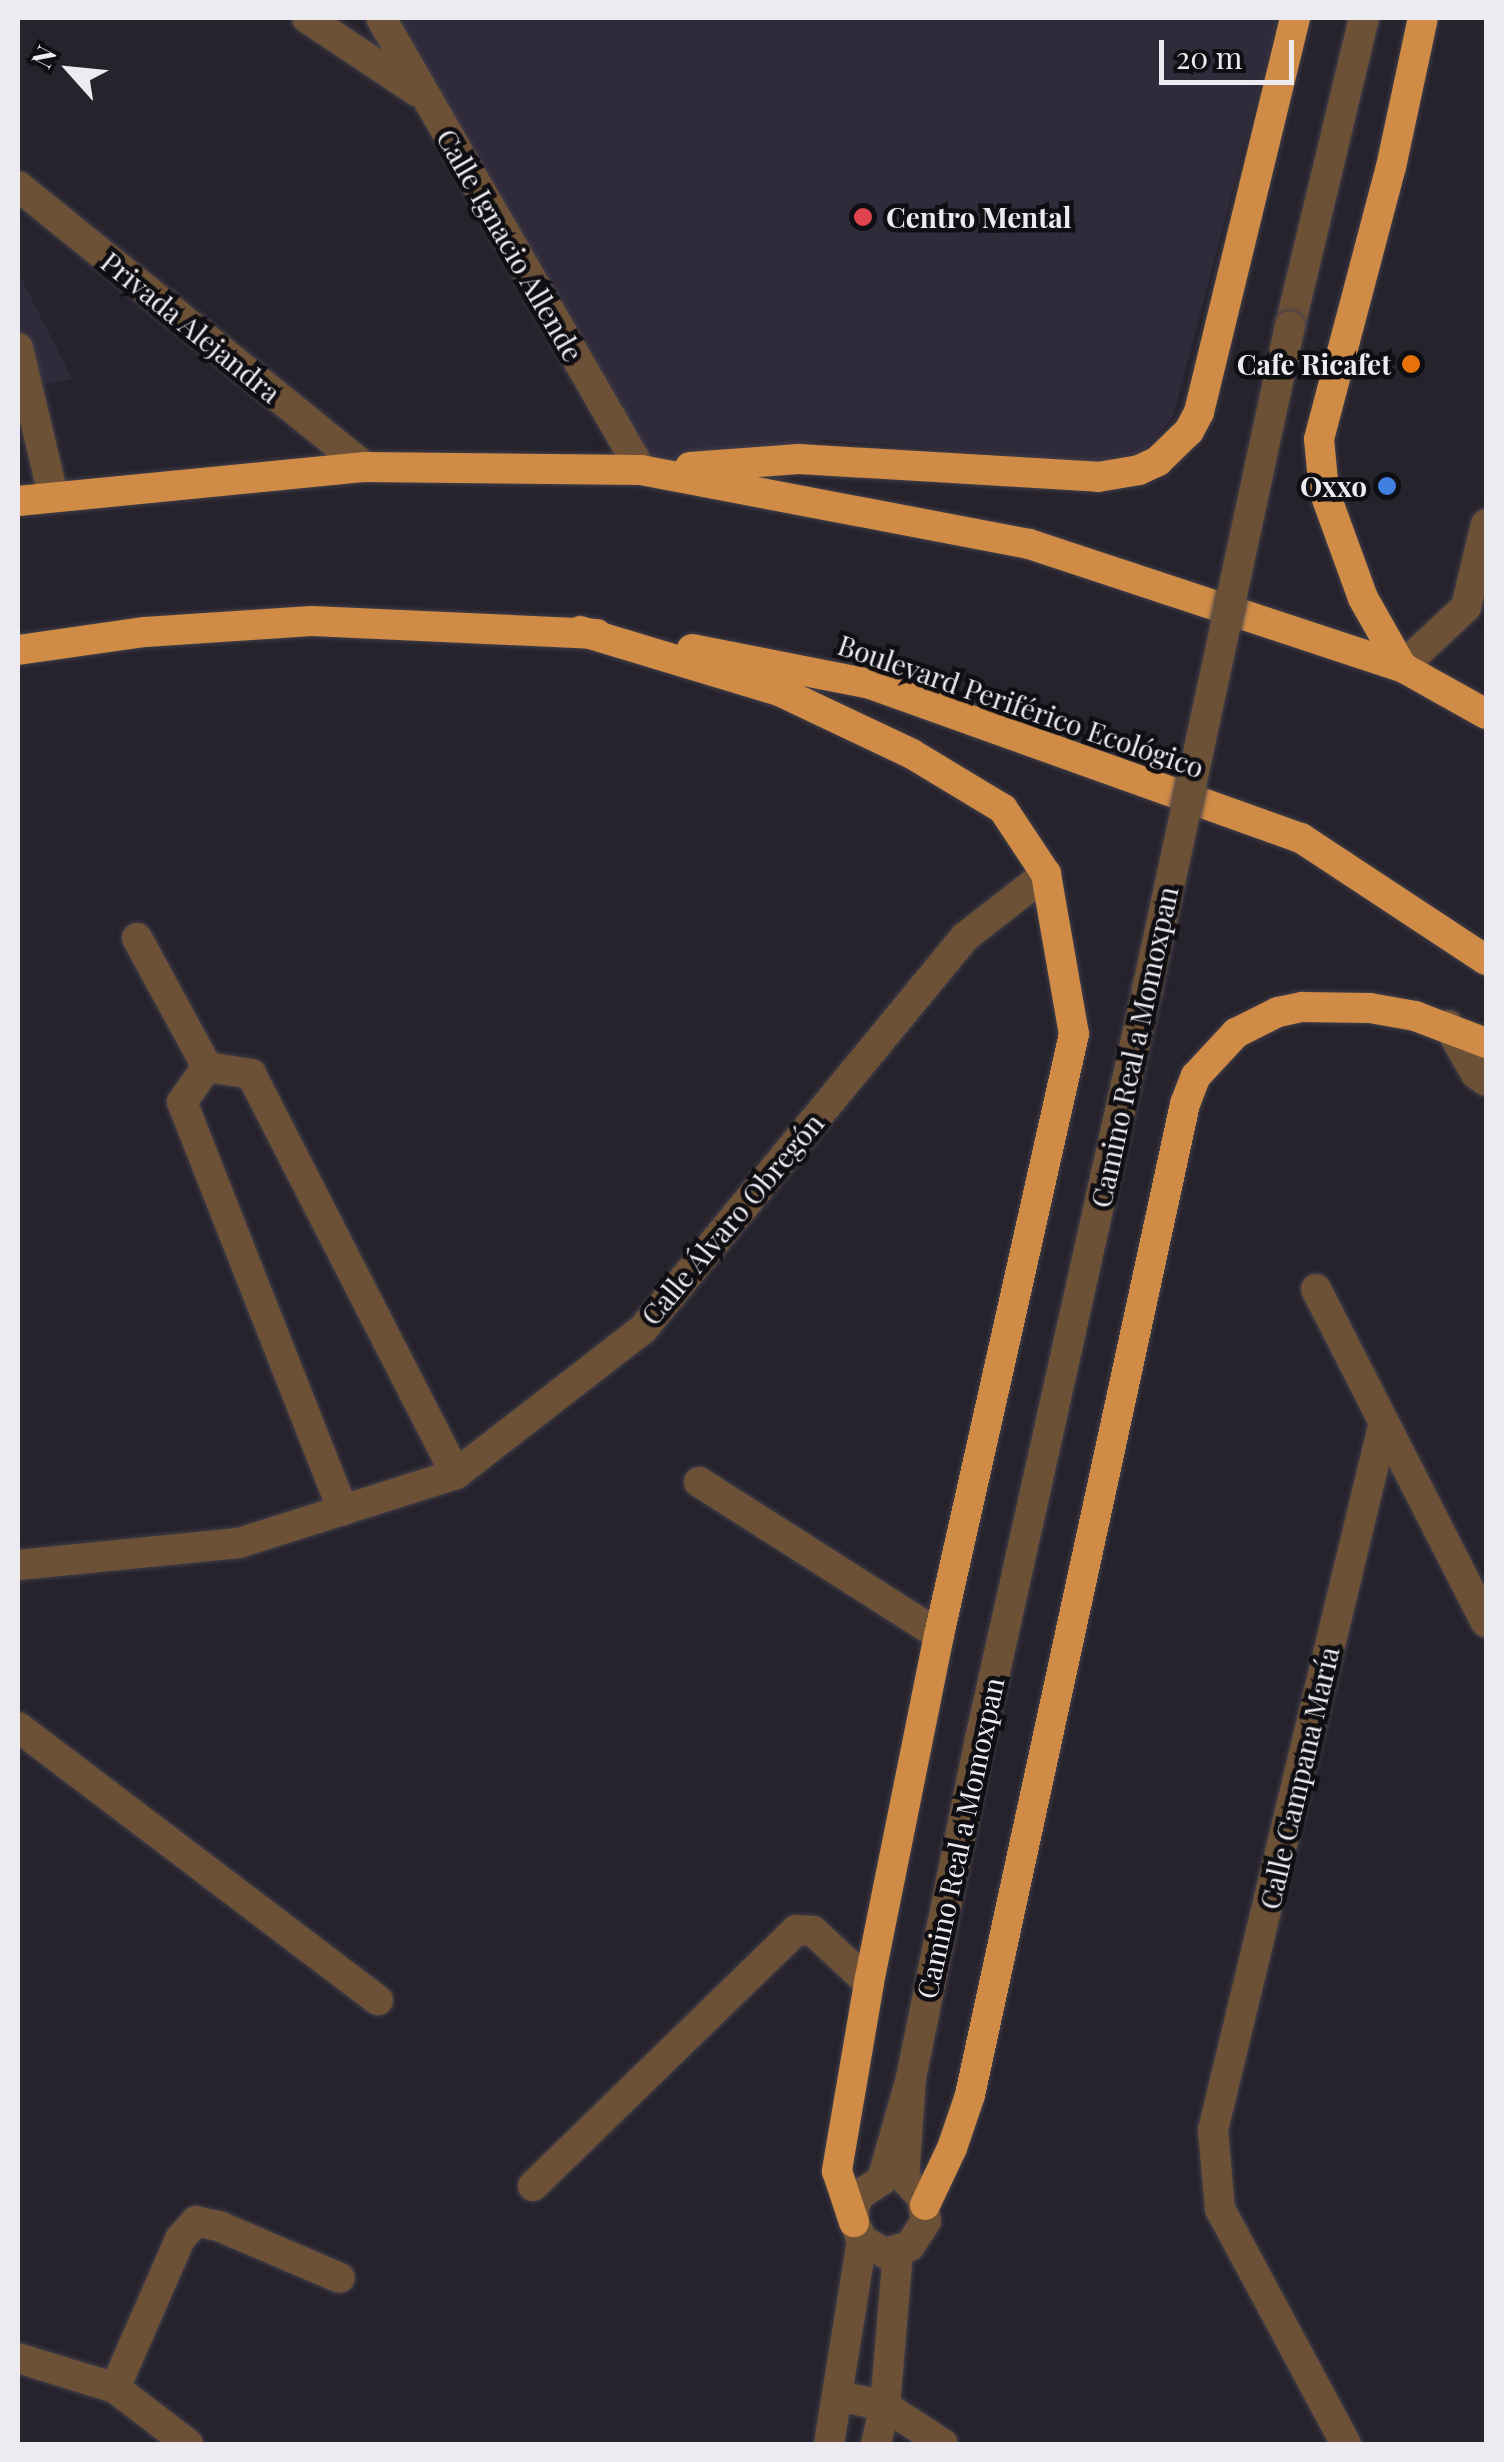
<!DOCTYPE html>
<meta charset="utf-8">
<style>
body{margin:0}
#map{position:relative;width:1504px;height:2462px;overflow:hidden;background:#26232d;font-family:"Playfair Display",serif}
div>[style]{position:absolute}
.built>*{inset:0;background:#302b3b}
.roads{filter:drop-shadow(0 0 2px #423f49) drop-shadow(0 0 2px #423f49)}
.minor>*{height:30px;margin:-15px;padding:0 15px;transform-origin:15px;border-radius:15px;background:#6d5137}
.highway>*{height:30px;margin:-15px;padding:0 15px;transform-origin:15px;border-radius:15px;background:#d08b46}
.bridges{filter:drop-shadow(0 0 2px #423f49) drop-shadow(0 0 2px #423f49)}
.minor-bridge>*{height:30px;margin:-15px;padding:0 15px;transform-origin:15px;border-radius:15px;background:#6d5137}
.dots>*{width:28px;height:28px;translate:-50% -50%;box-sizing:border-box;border:5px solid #0f0e12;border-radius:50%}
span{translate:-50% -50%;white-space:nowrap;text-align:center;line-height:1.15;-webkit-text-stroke:9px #0f0e12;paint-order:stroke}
.poi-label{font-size:28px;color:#edebf2;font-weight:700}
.left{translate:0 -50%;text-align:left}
.right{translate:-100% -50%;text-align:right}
.street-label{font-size:28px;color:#edebf2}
.frame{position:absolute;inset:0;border:20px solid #edebf2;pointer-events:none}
.north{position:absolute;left:20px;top:20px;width:100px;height:100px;-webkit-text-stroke:8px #0f0e12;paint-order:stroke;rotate:297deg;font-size:28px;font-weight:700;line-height:40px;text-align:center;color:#edebf2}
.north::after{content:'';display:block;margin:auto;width:35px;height:45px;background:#edebf2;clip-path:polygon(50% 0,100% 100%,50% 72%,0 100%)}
.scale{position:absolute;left:1159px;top:40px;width:135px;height:45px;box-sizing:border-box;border:5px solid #edebf2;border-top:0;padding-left:12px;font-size:30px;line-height:35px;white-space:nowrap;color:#edebf2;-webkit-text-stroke:8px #0f0e12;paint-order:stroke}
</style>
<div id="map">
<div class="built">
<i style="clip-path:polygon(387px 18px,1278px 18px,1173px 417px,1142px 452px,1093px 462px,825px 440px,641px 470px)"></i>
<i style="clip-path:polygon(18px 272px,72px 379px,18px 390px)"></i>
</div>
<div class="roads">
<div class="minor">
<i style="left:307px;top:18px;width:133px;rotate:33.7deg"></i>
<i style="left:381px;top:18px;width:521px;rotate:60.09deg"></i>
<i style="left:18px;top:186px;width:447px;rotate:39deg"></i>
<i style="left:1290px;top:326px;width:317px;rotate:-76.5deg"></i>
<i style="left:18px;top:348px;width:151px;rotate:76.6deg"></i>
<i style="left:1402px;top:667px;width:88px;rotate:-43.2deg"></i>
<i style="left:1466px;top:607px;width:85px;rotate:-76.5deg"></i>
<i style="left:137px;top:938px;width:147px;rotate:61.5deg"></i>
<i style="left:1448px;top:1025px;width:56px;rotate:60.3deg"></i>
<i style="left:1476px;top:1074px;width:12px;rotate:35deg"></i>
<i style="left:207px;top:1067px;width:45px;rotate:9deg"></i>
<i style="left:251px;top:1074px;width:449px;rotate:62.9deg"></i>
<i style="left:207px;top:1067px;width:43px;rotate:125.5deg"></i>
<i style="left:182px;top:1102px;width:439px;rotate:68.5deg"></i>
<i style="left:1316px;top:1289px;width:374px;rotate:63deg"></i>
<i style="left:699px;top:1482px;width:285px;rotate:32.5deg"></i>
<i style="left:18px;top:1565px;width:222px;rotate:-5.7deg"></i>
<i style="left:239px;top:1543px;width:228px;rotate:-17.6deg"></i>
<i style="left:456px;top:1474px;width:237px;rotate:-37.8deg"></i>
<i style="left:643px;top:1329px;width:507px;rotate:-50.6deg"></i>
<i style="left:965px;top:937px;width:103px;rotate:-37.9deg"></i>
<i style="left:18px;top:1727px;width:452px;rotate:37.2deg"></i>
<i style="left:911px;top:2078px;width:100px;rotate:94deg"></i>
<i style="left:904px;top:2178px;width:26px;rotate:47deg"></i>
<i style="left:922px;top:2197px;width:24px;rotate:81deg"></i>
<i style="left:926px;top:2221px;width:30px;rotate:123deg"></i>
<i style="left:910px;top:2246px;width:26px;rotate:164deg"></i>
<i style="left:885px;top:2253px;width:26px;rotate:-151deg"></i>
<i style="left:862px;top:2240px;width:20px;rotate:-114deg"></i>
<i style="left:854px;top:2222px;width:14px;rotate:-90deg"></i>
<i style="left:854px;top:2208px;width:14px;rotate:-69deg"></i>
<i style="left:859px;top:2195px;width:27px;rotate:-33deg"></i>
<i style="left:882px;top:2180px;width:106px;rotate:-74.1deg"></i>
<i style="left:911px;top:2078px;width:346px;rotate:-78.5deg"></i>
<i style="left:980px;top:1739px;width:767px;rotate:-77.43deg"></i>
<i style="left:533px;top:2186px;width:367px;rotate:-44.2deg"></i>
<i style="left:796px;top:1930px;width:17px;rotate:3deg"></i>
<i style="left:813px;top:1931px;width:76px;rotate:42.9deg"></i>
<i style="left:18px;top:2358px;width:102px;rotate:17.2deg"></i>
<i style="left:115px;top:2388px;width:92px;rotate:37.5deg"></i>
<i style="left:115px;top:2388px;width:163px;rotate:-66.4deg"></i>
<i style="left:180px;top:2239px;width:24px;rotate:-48deg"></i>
<i style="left:196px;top:2221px;width:26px;rotate:13deg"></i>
<i style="left:221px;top:2227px;width:129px;rotate:23.2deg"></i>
<i style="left:839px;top:2396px;width:47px;rotate:12.3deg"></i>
<i style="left:885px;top:2406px;width:69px;rotate:33.2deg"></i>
<i style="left:829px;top:2444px;width:207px;rotate:-80.8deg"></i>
<i style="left:876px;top:2444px;width:39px;rotate:-77deg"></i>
<i style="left:885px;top:2406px;width:155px;rotate:-85.2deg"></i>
<i style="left:1346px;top:2444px;width:267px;rotate:-118.2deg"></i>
<i style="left:1220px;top:2209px;width:79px;rotate:-95.1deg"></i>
<i style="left:1213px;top:2130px;width:724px;rotate:-76.42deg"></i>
</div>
<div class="highway">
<i style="left:690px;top:467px;width:109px;rotate:-4.2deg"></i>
<i style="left:799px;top:459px;width:300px;rotate:3.4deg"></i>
<i style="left:1098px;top:477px;width:42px;rotate:-9.7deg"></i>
<i style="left:1139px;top:470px;width:21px;rotate:-25deg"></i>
<i style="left:1158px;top:461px;width:43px;rotate:-44.1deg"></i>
<i style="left:1189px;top:431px;width:21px;rotate:-62deg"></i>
<i style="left:1199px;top:412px;width:406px;rotate:-76.3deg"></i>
<i style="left:18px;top:501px;width:349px;rotate:-5.6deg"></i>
<i style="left:365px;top:467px;width:276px;rotate:0.6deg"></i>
<i style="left:641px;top:470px;width:395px;rotate:10.8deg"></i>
<i style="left:1029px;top:544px;width:393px;rotate:18.3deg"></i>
<i style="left:1402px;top:667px;width:96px;rotate:29.2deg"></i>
<i style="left:580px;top:631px;width:208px;rotate:16.8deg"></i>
<i style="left:779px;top:691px;width:147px;rotate:25.3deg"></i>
<i style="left:912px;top:754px;width:106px;rotate:31.1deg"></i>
<i style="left:1003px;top:809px;width:78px;rotate:56.5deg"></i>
<i style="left:1046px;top:874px;width:162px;rotate:80.1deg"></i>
<i style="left:1074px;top:1034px;width:616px;rotate:102.66deg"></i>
<i style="left:939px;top:1635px;width:355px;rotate:101.4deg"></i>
<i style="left:869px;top:1983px;width:191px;rotate:99.7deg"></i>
<i style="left:837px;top:2171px;width:54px;rotate:71.6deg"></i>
<i style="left:692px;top:649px;width:181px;rotate:11.1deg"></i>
<i style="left:870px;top:684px;width:458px;rotate:19.7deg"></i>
<i style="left:1301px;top:838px;width:222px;rotate:33.4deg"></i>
<i style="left:18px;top:650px;width:128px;rotate:-8.1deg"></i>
<i style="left:145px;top:632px;width:167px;rotate:-3.8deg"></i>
<i style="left:312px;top:621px;width:285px;rotate:2.6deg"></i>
<i style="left:1402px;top:667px;width:79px;rotate:-119.5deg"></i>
<i style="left:1363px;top:598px;width:114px;rotate:-110deg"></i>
<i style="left:1324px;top:491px;width:52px;rotate:-95.5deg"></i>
<i style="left:1319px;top:439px;width:281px;rotate:-75.2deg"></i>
<i style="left:1391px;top:167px;width:152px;rotate:-77.9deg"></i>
<i style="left:925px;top:2205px;width:63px;rotate:-64.7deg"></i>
<i style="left:952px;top:2148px;width:56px;rotate:-71.2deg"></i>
<i style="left:970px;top:2095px;width:1014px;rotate:-77.76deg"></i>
<i style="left:1185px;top:1104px;width:30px;rotate:-69deg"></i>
<i style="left:1196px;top:1076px;width:59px;rotate:-47.1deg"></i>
<i style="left:1236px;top:1033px;width:47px;rotate:-26.6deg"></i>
<i style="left:1278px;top:1012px;width:25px;rotate:-12deg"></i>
<i style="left:1302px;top:1007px;width:68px;rotate:0.8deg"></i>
<i style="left:1370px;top:1008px;width:46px;rotate:10.1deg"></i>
<i style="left:1415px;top:1016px;width:76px;rotate:20.8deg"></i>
</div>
</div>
<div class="bridges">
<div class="minor-bridge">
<i style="left:1147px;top:990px;width:679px;rotate:-77.85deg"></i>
</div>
</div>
<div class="dots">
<i style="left:863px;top:217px;background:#e0444e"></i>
<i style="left:1411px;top:364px;background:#e8710a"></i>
<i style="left:1387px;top:486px;background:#3f7fe0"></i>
</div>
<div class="poi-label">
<span class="left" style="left:886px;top:217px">Centro Mental</span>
<span class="right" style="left:1391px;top:364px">Cafe Ricafet</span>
<span class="right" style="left:1367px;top:486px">Oxxo</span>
</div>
<div class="street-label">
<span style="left:510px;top:245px;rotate:60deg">Calle Ignacio Allende</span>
<span style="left:191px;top:327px;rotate:39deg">Privada Alejandra</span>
<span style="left:1021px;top:706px;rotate:19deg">Boulevard Periférico Ecológico</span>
<span style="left:1134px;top:1047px;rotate:-78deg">Camino Real a Momoxpan</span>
<span style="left:732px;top:1219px;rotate:-50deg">Calle Álvaro Obregón</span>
<span style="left:1299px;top:1778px;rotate:-77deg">Calle Campana María</span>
<span style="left:960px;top:1838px;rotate:-78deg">Camino Real a Momoxpan</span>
</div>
<div class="frame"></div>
<div class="north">N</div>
<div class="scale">20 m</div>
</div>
